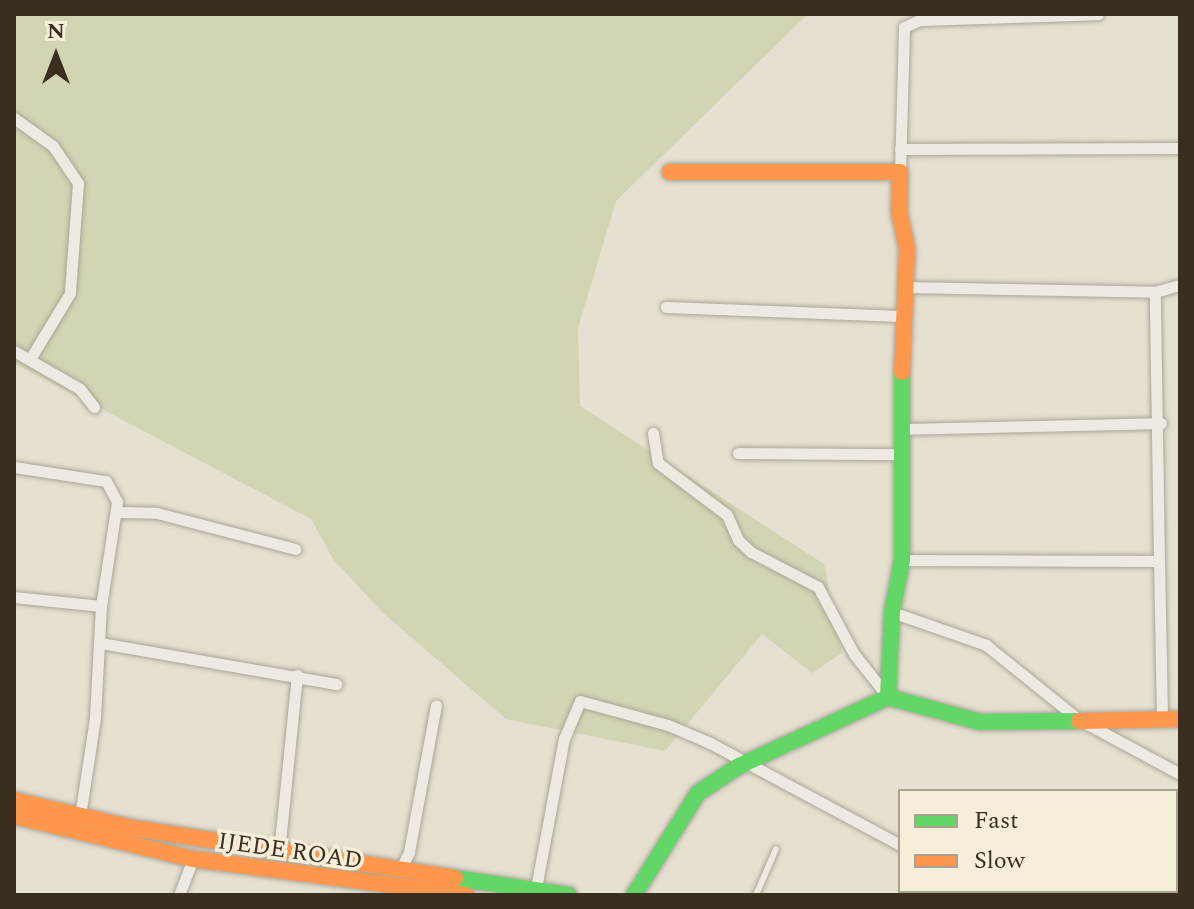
<!DOCTYPE html>
<style>
body{margin:0}
#map{position:relative;width:1194px;height:909px;overflow:hidden;background:#e5e0d0;font-family:Spectral,serif}
div>[style]{position:absolute}
.green>*{inset:0;background:#d2d4b3}
.roads{filter:drop-shadow(0 0 2px #aba599) drop-shadow(0 0 2px #aba599)}
.lane>*{height:6px;margin:-3px;padding:0 3px;transform-origin:3px;border-radius:3px;background:#eeeae1}
.street>*{height:11px;margin:-5.5px;padding:0 5.5px;transform-origin:5.5px;border-radius:5.5px;background:#eeeae1}
.fast>*{height:16px;margin:-8px;padding:0 8px;transform-origin:8px;border-radius:8px;background:#63d668}
.slow>*{height:16px;margin:-8px;padding:0 8px;transform-origin:8px;border-radius:8px;background:#ff974d}
span{translate:-50% -50%;white-space:nowrap;text-align:center;line-height:1.15;-webkit-text-stroke:7px #f5eed8;paint-order:stroke}
.street-label{font-size:24px;color:#3a2e21}
.frame{position:absolute;inset:0;border:16px solid #3a2e21;pointer-events:none}
.legend{position:absolute;left:898px;top:789px;width:280px;height:104px;box-sizing:border-box;background:#f5eed8;border:2px solid #aaa18f;margin:0;padding:10px 14px;list-style:none;font-size:24px;color:#3a2e21}
.legend li{display:flex;align-items:center;gap:16px;height:40px}
.legend b{width:40px;border:2px solid #aaa18f}
.north{position:absolute;left:16px;top:16px;width:80px;height:80px;-webkit-text-stroke:6px #f5eed8;paint-order:stroke;rotate:0deg;font-size:22px;font-weight:700;line-height:32px;text-align:center;color:#3a2e21}
.north::after{content:'';display:block;margin:auto;width:28px;height:36px;background:#3a2e21;clip-path:polygon(50% 0,100% 100%,50% 72%,0 100%)}
</style>
<div id="map">
<div class="green">
<i style="clip-path:polygon(14px 14px,808px 14px,616px 201px,578px 328px,580px 406px,824px 564px,842px 653px,812px 673px,762px 634px,665px 751px,506px 719px,383px 613px,333px 559px,311px 519px,14px 363px)"></i>
</div>
<div class="roads">
<div class="lane">
<i style="left:756px;top:895px;width:50px;rotate:-66.5deg"></i>
</div>
<div class="street">
<i style="left:14px;top:118px;width:48px;rotate:35.7deg"></i>
<i style="left:53px;top:146px;width:45px;rotate:56deg"></i>
<i style="left:78px;top:183px;width:110px;rotate:94.2deg"></i>
<i style="left:70px;top:293px;width:77px;rotate:121.2deg"></i>
<i style="left:900px;top:149px;width:280px;rotate:-0.2deg"></i>
<i style="left:900px;top:172px;width:145px;rotate:-88.4deg"></i>
<i style="left:904px;top:27px;width:17px;rotate:-24deg"></i>
<i style="left:920px;top:20px;width:178px;rotate:-1.9deg"></i>
<i style="left:905px;top:287px;width:250px;rotate:1.1deg"></i>
<i style="left:1155px;top:292px;width:26px;rotate:-16deg"></i>
<i style="left:666px;top:307px;width:236px;rotate:2.2deg"></i>
<i style="left:14px;top:351px;width:76px;rotate:29.9deg"></i>
<i style="left:80px;top:389px;width:23px;rotate:52deg"></i>
<i style="left:900px;top:429px;width:261px;rotate:-1.3deg"></i>
<i style="left:653px;top:433px;width:30px;rotate:81deg"></i>
<i style="left:658px;top:463px;width:86px;rotate:37deg"></i>
<i style="left:727px;top:515px;width:27px;rotate:66deg"></i>
<i style="left:738px;top:540px;width:18px;rotate:43deg"></i>
<i style="left:751px;top:552px;width:76px;rotate:27.6deg"></i>
<i style="left:818px;top:587px;width:76px;rotate:61.8deg"></i>
<i style="left:854px;top:654px;width:55px;rotate:51.7deg"></i>
<i style="left:738px;top:453px;width:163px;rotate:0.4deg"></i>
<i style="left:14px;top:467px;width:93px;rotate:8.7deg"></i>
<i style="left:106px;top:481px;width:24px;rotate:62deg"></i>
<i style="left:117px;top:502px;width:105px;rotate:98.7deg"></i>
<i style="left:101px;top:606px;width:112px;rotate:93.1deg"></i>
<i style="left:95px;top:718px;width:99px;rotate:98.7deg"></i>
<i style="left:118px;top:512px;width:39px;rotate:1deg"></i>
<i style="left:157px;top:513px;width:143px;rotate:14.6deg"></i>
<i style="left:902px;top:560px;width:257px;rotate:0.2deg"></i>
<i style="left:1159px;top:561px;width:269px;rotate:-90.9deg"></i>
<i style="left:1159px;top:561px;width:157px;rotate:88.9deg"></i>
<i style="left:14px;top:597px;width:87px;rotate:5.9deg"></i>
<i style="left:892px;top:612px;width:100px;rotate:19.3deg"></i>
<i style="left:986px;top:645px;width:118px;rotate:38.8deg"></i>
<i style="left:1078px;top:719px;width:116px;rotate:28.3deg"></i>
<i style="left:101px;top:643px;width:239px;rotate:9.9deg"></i>
<i style="left:279px;top:852px;width:178px;rotate:-84.2deg"></i>
<i style="left:401px;top:868px;width:18px;rotate:-63deg"></i>
<i style="left:409px;top:852px;width:149px;rotate:-79.6deg"></i>
<i style="left:536px;top:888px;width:152px;rotate:-79.4deg"></i>
<i style="left:564px;top:739px;width:41px;rotate:-67.2deg"></i>
<i style="left:580px;top:701px;width:91px;rotate:15.3deg"></i>
<i style="left:668px;top:725px;width:46px;rotate:23.2deg"></i>
<i style="left:710px;top:743px;width:216px;rotate:28.2deg"></i>
<i style="left:985px;top:891px;width:7px;rotate:34deg"></i>
<i style="left:179px;top:895px;width:39px;rotate:-69deg"></i>
</div>
<div class="fast">
<i style="left:888px;top:697px;width:85px;rotate:-87.3deg"></i>
<i style="left:892px;top:612px;width:53px;rotate:-79.1deg"></i>
<i style="left:902px;top:560px;width:188px;rotate:-90deg"></i>
<i style="left:455px;top:878px;width:115px;rotate:8.5deg"></i>
<i style="left:634px;top:895px;width:120px;rotate:-57.9deg"></i>
<i style="left:698px;top:793px;width:49px;rotate:-33.4deg"></i>
<i style="left:739px;top:766px;width:164px;rotate:-24.8deg"></i>
<i style="left:888px;top:697px;width:95px;rotate:15.2deg"></i>
<i style="left:980px;top:722px;width:99px;rotate:-0.6deg"></i>
</div>
<div class="slow">
<i style="left:670px;top:172px;width:230px"></i>
<i style="left:900px;top:172px;width:39px;rotate:91deg"></i>
<i style="left:899px;top:211px;width:39px;rotate:78deg"></i>
<i style="left:907px;top:249px;width:123px;rotate:92.3deg"></i>
<i style="left:1079px;top:721px;width:101px;rotate:-1.1deg"></i>
<i style="left:14px;top:800px;width:122px;rotate:13.2deg"></i>
<i style="left:133px;top:828px;width:326px;rotate:8.8deg"></i>
<i style="left:14px;top:816px;width:184px;rotate:13.5deg"></i>
<i style="left:193px;top:859px;width:275px;rotate:7.5deg"></i>
</div>
</div>
<div class="street-label">
<span style="left:290px;top:852px;rotate:8deg">IJEDE ROAD</span>
</div>
<div class="frame"></div>
<ul class="legend">
<li><b style="height:10px;background:#63d668"></b>Fast</li>
<li><b style="height:10px;background:#ff974d"></b>Slow</li>
</ul>
<div class="north">N</div>
</div>
